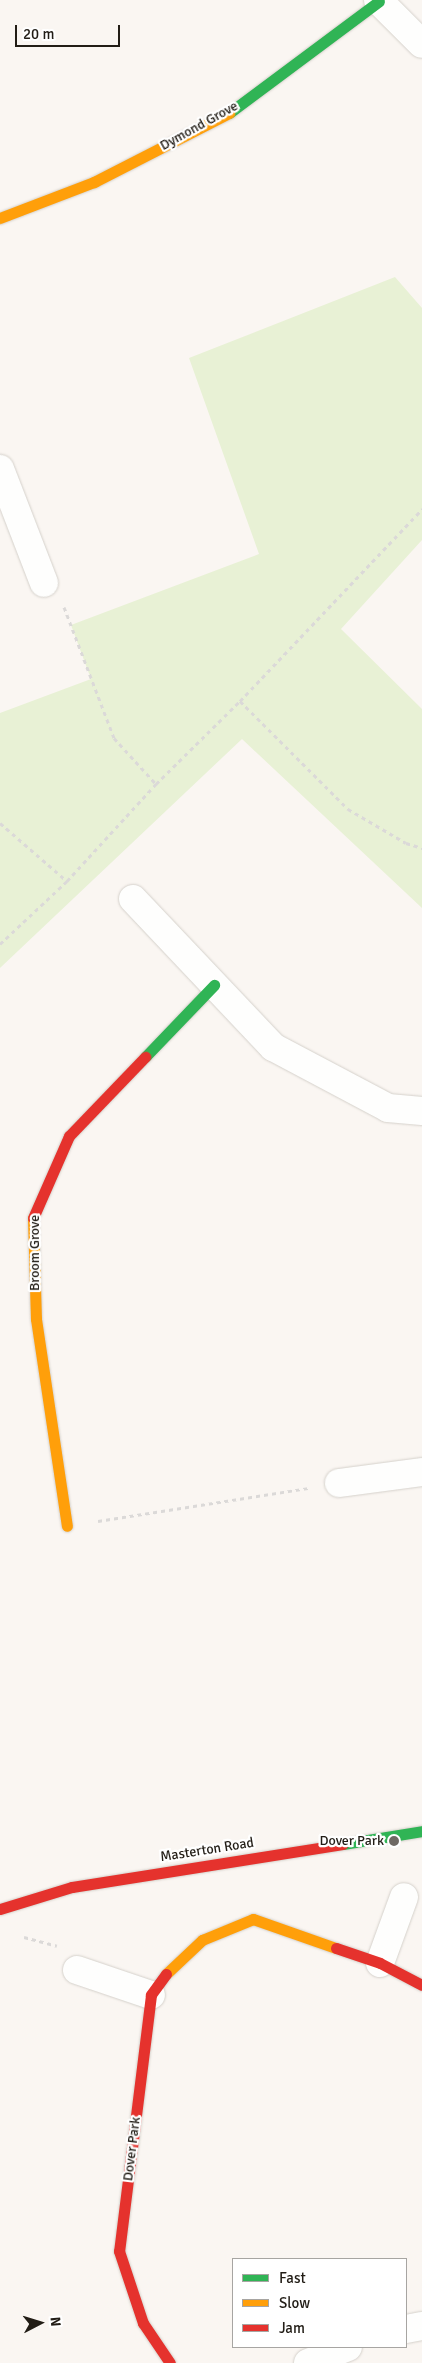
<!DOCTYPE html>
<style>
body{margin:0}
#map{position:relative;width:422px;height:2363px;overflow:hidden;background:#faf6f2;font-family:Signika,sans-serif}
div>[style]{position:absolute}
.green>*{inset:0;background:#e8f1d5}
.path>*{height:3px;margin-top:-1.5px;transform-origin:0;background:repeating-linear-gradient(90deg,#dbd9d8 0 4px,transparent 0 8px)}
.roads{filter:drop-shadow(0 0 1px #d5d1cb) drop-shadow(0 0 1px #d5d1cb)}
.street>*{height:28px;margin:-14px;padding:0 14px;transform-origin:14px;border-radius:14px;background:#fefefd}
.fast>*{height:11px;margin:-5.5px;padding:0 5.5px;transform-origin:5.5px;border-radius:5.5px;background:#30b455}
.slow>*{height:11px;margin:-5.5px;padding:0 5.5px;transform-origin:5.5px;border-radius:5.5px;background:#ff9f0a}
.jam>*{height:11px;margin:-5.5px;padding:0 5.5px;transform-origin:5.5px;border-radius:5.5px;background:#e5322d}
.dots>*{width:14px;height:14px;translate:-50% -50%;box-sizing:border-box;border:2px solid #fff;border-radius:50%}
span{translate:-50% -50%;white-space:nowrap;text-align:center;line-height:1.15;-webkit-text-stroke:4.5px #fff;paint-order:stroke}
.street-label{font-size:14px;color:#221d16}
.poi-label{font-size:14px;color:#221d16}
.right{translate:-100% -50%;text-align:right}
.legend{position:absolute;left:232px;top:2258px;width:175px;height:90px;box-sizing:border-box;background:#fff;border:1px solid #a7a5a2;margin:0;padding:6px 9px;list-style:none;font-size:15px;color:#221d16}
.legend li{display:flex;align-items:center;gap:10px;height:25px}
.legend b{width:25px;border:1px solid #a7a5a2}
.north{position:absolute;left:15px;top:2298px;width:50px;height:50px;-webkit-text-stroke:4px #fff;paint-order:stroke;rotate:85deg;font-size:14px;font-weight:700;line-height:20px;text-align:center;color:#221d16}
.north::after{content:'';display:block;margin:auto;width:18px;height:22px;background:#221d16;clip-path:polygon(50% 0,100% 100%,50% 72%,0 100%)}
.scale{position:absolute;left:15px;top:25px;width:105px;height:22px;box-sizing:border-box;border:2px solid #221d16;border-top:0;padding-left:6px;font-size:15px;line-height:18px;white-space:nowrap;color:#221d16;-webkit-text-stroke:4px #fff;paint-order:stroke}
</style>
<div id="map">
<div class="green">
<i style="clip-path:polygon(395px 277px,422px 308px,422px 540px,341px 629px,422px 709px,422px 908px,242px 739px,0 968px,0 713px,91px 679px,71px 625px,259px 554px,189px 358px)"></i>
</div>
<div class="path">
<i style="left:64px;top:607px;width:140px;rotate:69.1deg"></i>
<i style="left:114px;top:738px;width:62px;rotate:47.6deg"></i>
<i style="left:240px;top:701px;width:153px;rotate:45deg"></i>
<i style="left:348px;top:809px;width:67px;rotate:30.4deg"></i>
<i style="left:406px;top:843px;width:17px;rotate:17deg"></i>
<i style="left:0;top:823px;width:89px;rotate:40.9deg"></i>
<i style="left:67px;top:881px;width:132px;rotate:-47.5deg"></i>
<i style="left:156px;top:784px;width:118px;rotate:-44.7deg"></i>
<i style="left:240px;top:701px;width:265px;rotate:-46.5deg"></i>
<i style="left:0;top:944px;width:92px;rotate:-43.2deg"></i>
<i style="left:98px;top:1521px;width:214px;rotate:-8.9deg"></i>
<i style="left:24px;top:1937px;width:34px;rotate:15deg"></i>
</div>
<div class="roads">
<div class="street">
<i style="left:378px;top:0;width:62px;rotate:45deg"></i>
<i style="left:0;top:469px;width:122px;rotate:68.9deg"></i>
<i style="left:133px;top:899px;width:204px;rotate:46.6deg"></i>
<i style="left:273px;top:1047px;width:130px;rotate:27.9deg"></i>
<i style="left:388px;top:1108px;width:34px;rotate:5deg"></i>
<i style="left:339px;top:1483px;width:84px;rotate:-7.5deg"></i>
<i style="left:380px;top:1963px;width:70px;rotate:-70deg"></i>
<i style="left:77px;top:1970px;width:78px;rotate:18.7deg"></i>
<i style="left:406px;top:2329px;width:16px;rotate:-11deg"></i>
<i style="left:308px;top:2363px;width:43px;rotate:-21.8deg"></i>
</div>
<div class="fast">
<i style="left:229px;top:113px;width:187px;rotate:-36.7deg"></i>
<i style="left:145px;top:1057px;width:100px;rotate:-46.2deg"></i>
<i style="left:343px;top:1844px;width:80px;rotate:-9.3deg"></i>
</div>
<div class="slow">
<i style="left:0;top:218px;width:101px;rotate:-21deg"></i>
<i style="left:94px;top:182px;width:152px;rotate:-27.1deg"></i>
<i style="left:33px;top:1218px;width:101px;rotate:88.3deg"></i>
<i style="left:36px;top:1319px;width:209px;rotate:81.5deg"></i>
<i style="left:166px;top:1974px;width:50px;rotate:-43.4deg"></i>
<i style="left:202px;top:1940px;width:55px;rotate:-22.4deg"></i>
<i style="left:253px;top:1919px;width:88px;rotate:19.3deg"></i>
</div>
<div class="jam">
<i style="left:33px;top:1218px;width:90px;rotate:-66.3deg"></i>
<i style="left:69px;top:1136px;width:110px;rotate:-46.1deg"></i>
<i style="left:0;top:1909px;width:75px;rotate:-17deg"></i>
<i style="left:72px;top:1887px;width:274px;rotate:-9deg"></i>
<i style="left:336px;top:1948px;width:46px;rotate:18.8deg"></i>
<i style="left:380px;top:1963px;width:47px;rotate:27.6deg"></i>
<i style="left:166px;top:1974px;width:26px;rotate:126deg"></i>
<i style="left:151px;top:1995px;width:258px;rotate:97.1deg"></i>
<i style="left:119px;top:2251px;width:76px;rotate:71.6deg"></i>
<i style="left:143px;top:2323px;width:48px;rotate:56deg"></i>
</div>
</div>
<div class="dots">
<i style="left:394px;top:1841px;background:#6e6963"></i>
</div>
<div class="street-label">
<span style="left:199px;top:126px;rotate:-29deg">Dymond Grove</span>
<span style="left:35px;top:1253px;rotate:-90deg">Broom Grove</span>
<span style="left:207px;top:1850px;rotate:-9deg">Masterton Road</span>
<span style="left:132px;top:2149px;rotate:-83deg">Dover Park</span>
</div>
<div class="poi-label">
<span class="right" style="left:384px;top:1841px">Dover Park</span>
</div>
<ul class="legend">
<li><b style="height:6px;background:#30b455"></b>Fast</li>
<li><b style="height:6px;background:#ff9f0a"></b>Slow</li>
<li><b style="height:6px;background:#e5322d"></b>Jam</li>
</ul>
<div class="north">N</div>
<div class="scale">20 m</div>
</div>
